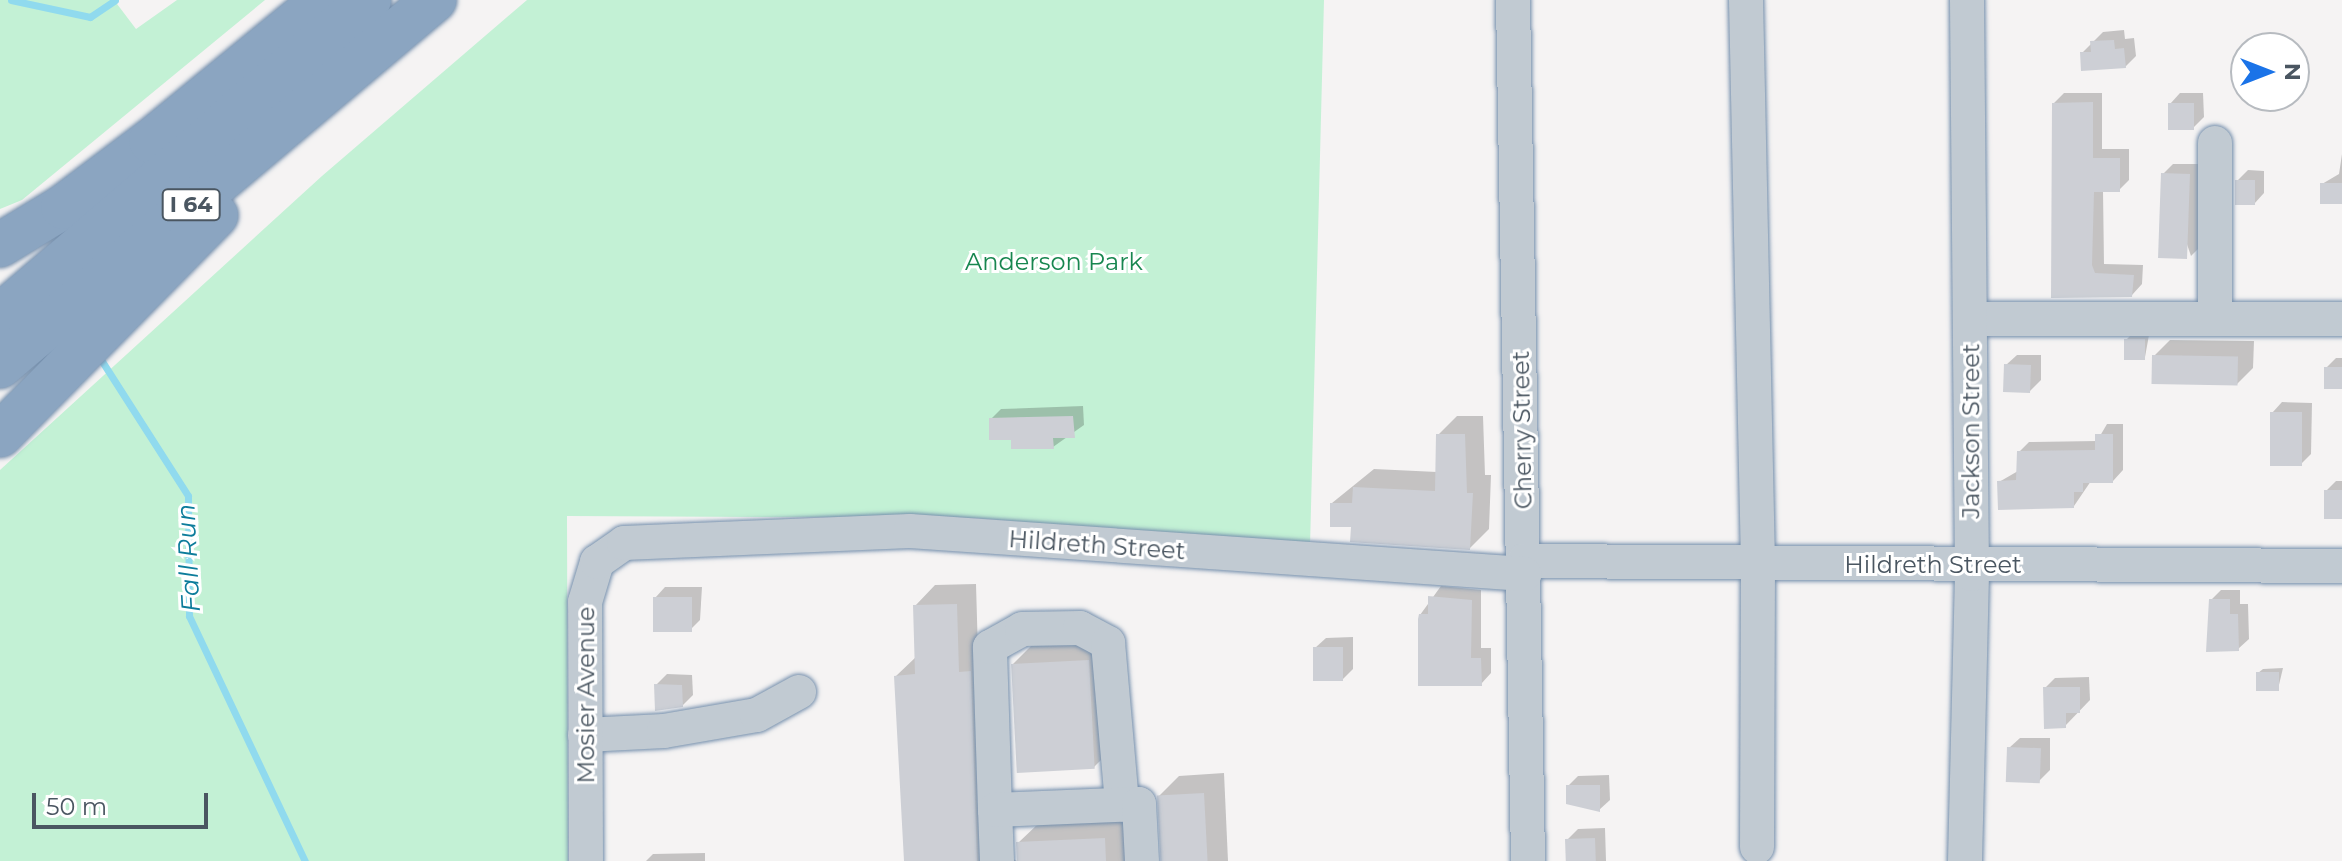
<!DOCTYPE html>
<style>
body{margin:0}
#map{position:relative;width:2342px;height:861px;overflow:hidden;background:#f5f3f3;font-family:Montserrat,sans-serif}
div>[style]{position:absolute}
.green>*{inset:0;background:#c3f1d5}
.shadow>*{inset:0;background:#0003}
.stream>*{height:7px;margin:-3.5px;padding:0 3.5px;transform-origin:3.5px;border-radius:3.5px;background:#90daee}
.building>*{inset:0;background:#cdcfd5;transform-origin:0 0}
.roads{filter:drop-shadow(0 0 2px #7690ad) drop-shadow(0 0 2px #7690ad)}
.minor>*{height:34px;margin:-17px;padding:0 17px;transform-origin:17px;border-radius:17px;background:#c1cad2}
.highway>*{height:44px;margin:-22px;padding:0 22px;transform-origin:22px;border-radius:22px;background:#8ba5c1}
span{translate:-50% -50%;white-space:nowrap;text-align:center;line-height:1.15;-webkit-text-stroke:6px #fff;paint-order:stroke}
.shield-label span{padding:2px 6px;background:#fff;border:2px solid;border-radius:6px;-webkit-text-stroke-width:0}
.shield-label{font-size:22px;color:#4a5661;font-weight:700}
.park-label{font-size:24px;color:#17864f}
.street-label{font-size:24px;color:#4a5661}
.water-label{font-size:26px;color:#0c7c9b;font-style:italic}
.north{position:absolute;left:2230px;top:32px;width:80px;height:80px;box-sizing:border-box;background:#fff;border:2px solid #b7bbc0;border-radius:50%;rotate:90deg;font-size:22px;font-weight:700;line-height:32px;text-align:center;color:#4a5661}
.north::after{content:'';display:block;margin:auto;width:28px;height:36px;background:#1a73e8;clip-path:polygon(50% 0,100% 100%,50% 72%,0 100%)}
.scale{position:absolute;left:32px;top:793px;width:176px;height:36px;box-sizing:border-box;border:4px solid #4a5661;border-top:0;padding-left:10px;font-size:24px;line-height:28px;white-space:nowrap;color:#4a5661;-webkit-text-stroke:6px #fff;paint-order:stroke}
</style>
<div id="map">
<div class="green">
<i style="clip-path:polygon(0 0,114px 0,136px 29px,177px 0,265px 0,22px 200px,0 209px)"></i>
<i style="clip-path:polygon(527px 0,1324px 0,1310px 547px,974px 518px,567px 516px,568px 861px,0 861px,0 470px,322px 176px)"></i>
</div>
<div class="shadow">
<i style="clip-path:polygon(2124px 30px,2125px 39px,2134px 38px,2136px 56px,2125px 67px,2082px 53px,2103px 32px)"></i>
<i style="clip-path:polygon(2064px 93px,2102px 93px,2102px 149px,2129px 149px,2129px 180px,2119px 190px,2103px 190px,2104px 264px,2143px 265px,2142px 284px,2132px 295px,2053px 295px,2054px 103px)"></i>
<i style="clip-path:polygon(2180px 93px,2203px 93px,2204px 117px,2194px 127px,2170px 104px)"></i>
<i style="clip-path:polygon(2342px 154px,2342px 201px,2322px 184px,2339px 174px)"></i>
<i style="clip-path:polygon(2173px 164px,2200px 164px,2202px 245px,2191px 256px,2163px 174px)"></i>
<i style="clip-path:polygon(2248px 170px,2264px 171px,2264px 193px,2254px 204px,2237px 181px)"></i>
<i style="clip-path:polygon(2131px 335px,2149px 335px,2145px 357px,2126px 340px)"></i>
<i style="clip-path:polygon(2170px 340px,2254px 341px,2253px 368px,2237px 384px,2154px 356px)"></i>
<i style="clip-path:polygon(2017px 355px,2041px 355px,2041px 380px,2030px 391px,2006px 365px)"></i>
<i style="clip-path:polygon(2336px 358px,2342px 358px,2342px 386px,2326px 368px)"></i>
<i style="clip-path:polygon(2282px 402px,2312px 403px,2311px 454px,2301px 464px,2272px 413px)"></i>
<i style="clip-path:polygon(1083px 406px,1084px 425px,1053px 447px,1013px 438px,991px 419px,1001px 409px)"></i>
<i style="clip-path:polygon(1457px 416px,1483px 416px,1485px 475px,1491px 475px,1489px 529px,1470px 548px,1353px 525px,1332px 503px,1374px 469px,1437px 472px,1438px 435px)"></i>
<i style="clip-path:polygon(2107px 424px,2123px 424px,2123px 470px,2113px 481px,2091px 481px,2074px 506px,1999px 482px,2018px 471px,2019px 452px,2029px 442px,2097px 441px)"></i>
<i style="clip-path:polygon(2336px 481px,2342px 481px,2342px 519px,2326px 491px)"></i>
<i style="clip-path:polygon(976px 584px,978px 653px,1000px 852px,1017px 861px,1018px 843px,1039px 823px,1124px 819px,1126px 861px,906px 861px,896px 676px,917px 656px,915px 606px,935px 585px)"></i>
<i style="clip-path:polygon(1441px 586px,1481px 590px,1481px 648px,1491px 648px,1491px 673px,1481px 684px,1420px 615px)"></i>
<i style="clip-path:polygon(665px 587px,702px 587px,700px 620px,689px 631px,655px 598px)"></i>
<i style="clip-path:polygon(2221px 590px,2240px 590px,2240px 604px,2248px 604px,2249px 639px,2238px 649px,2211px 600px)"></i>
<i style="clip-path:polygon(1353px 637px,1353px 669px,1343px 679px,1315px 648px,1326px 638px)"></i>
<i style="clip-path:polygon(1109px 641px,1115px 746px,1094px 767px,1013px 664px,1033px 644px)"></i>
<i style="clip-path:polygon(2283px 668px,2278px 689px,2258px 673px,2263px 669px)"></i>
<i style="clip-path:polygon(667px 674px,692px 675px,693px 695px,682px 706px,656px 685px)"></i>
<i style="clip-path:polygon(2089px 677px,2090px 700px,2065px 726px,2045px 688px,2055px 678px)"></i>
<i style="clip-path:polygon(2020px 738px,2050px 738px,2050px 770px,2039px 781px,2009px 748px)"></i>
<i style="clip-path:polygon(1224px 773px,1228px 861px,1164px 861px,1159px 796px,1179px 776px)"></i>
<i style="clip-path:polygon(1609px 775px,1610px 800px,1599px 810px,1568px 786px,1578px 776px)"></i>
<i style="clip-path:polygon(1605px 828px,1606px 861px,1567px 861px,1567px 840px,1578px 829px)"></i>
<i style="clip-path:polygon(705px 853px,705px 861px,646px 861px,653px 854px)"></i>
</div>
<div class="stream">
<i style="left:11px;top:0;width:81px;rotate:12.1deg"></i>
<i style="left:90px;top:17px;width:30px;rotate:-34deg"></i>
<i style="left:98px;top:355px;width:167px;rotate:57.4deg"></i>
<i style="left:188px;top:496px;width:120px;rotate:89.5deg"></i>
<i style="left:189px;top:616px;width:271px;rotate:64.7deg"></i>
</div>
<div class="building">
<i style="clip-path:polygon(2114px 40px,2115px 49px,2124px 48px,2126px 68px,2081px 71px,2080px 52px,2091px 52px,2090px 41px)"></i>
<i style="clip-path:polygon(2093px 102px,2093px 158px,2120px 158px,2120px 192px,2094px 192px,2092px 265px,2095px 273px,2134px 275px,2132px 297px,2051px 298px,2052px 103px)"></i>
<i style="left:2168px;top:103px;width:26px;height:27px"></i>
<i style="left:2161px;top:173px;width:29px;height:85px;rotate:2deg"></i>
<i style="left:2235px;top:180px;width:20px;height:25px"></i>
<i style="left:2342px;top:183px;width:21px;height:22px;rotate:90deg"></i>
<i style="left:2124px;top:339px;width:21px;height:21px"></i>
<i style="left:2152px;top:355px;width:86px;height:29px;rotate:1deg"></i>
<i style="left:2004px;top:364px;width:27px;height:28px;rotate:2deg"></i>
<i style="left:2324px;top:367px;width:18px;height:22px"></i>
<i style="left:2270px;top:412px;width:32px;height:54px"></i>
<i style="clip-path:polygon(1073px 416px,1075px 438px,1053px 438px,1054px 449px,1011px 449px,1011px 440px,989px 440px,989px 418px)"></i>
<i style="clip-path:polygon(1436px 434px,1465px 434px,1467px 493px,1473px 493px,1470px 550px,1350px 542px,1351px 527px,1330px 527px,1330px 503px,1352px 503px,1353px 487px,1435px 491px)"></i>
<i style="clip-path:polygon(2095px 434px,2113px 434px,2113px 483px,2083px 483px,2083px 492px,2074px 492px,2074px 508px,1998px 510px,1997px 481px,2016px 480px,2017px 451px,2095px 450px)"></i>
<i style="left:2324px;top:490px;width:18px;height:29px"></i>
<i style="clip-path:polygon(1428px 596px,1472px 600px,1471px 658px,1481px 658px,1482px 686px,1418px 686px,1418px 619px,1419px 614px,1428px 614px)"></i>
<i style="left:653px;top:597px;width:39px;height:35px"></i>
<i style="clip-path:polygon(2209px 599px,2230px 599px,2230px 614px,2238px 614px,2239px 651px,2206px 652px)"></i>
<i style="clip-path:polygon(957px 604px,959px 672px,971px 671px,977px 861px,904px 861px,894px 676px,915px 674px,913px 605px)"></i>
<i style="left:1313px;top:647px;width:30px;height:34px"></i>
<i style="left:1089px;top:660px;width:109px;height:78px;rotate:87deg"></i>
<i style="left:2279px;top:672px;width:19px;height:23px;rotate:90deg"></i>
<i style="clip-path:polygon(654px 684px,682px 685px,683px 707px,655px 711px)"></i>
<i style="clip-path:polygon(2043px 687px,2080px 687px,2080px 713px,2066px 713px,2066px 728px,2044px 729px)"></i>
<i style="left:2007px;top:747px;width:34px;height:35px;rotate:2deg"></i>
<i style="clip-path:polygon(1566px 785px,1600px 785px,1600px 812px,1566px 804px)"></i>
<i style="left:1204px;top:793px;width:68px;height:47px;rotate:87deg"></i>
<i style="clip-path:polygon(1105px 838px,1106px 861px,1017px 861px,1016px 842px)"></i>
<i style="left:1595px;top:838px;width:23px;height:30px;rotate:88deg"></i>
</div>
<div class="roads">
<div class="minor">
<i style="left:1513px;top:0;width:861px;rotate:89deg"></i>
<i style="left:1746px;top:0;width:564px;rotate:88.78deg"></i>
<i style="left:1758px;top:564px;width:283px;rotate:90.2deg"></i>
<i style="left:1971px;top:319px;width:371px"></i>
<i style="left:2215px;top:319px;width:176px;rotate:-90deg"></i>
<i style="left:1524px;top:561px;width:818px;rotate:0.35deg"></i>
<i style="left:585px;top:735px;width:79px;rotate:-2.9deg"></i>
<i style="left:664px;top:731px;width:94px;rotate:-9.8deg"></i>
<i style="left:757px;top:715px;width:48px;rotate:-28.7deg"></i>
<i style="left:995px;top:810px;width:163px;rotate:-91.8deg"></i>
<i style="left:990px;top:647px;width:37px;rotate:-29deg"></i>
<i style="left:1022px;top:629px;width:58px;rotate:-1deg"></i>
<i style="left:1080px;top:628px;width:32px;rotate:28deg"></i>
<i style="left:1108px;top:643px;width:162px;rotate:85deg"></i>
<i style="left:586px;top:861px;width:259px;rotate:-90.2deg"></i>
<i style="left:585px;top:602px;width:42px;rotate:-73.3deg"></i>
<i style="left:597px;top:562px;width:33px;rotate:-35deg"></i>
<i style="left:624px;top:543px;width:286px;rotate:-2.4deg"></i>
<i style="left:910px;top:531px;width:616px;rotate:4.01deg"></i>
<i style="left:997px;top:861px;width:51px;rotate:-92.2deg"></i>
<i style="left:995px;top:810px;width:144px;rotate:-2.4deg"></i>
<i style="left:1139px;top:804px;width:57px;rotate:87deg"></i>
<i style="left:1965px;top:861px;width:287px;rotate:-88.6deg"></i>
<i style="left:1972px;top:574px;width:574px;rotate:-90.5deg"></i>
</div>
<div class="highway">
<i style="left:0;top:245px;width:74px;rotate:-31.1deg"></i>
<i style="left:63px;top:207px;width:110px;rotate:-36.9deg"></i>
<i style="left:151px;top:141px;width:222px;rotate:-39.3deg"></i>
<i style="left:0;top:316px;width:486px;rotate:-40.6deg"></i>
<i style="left:0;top:366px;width:568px;rotate:-40.14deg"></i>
<i style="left:0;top:435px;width:308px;rotate:-45.5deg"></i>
</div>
</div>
<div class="shield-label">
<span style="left:191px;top:205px">I 64</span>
</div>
<div class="park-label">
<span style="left:1054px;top:262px">Anderson Park</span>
</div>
<div class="street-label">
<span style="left:1522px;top:430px;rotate:-91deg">Cherry Street</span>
<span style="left:1971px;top:431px;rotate:-90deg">Jackson Street</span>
<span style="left:1097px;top:545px;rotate:4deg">Hildreth Street</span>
<span style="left:1933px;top:565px">Hildreth Street</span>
<span style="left:586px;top:695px;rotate:-90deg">Mosier Avenue</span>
</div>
<div class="water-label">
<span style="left:189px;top:558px;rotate:-93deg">Fall Run</span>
</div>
<div class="north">N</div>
<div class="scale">50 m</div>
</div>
